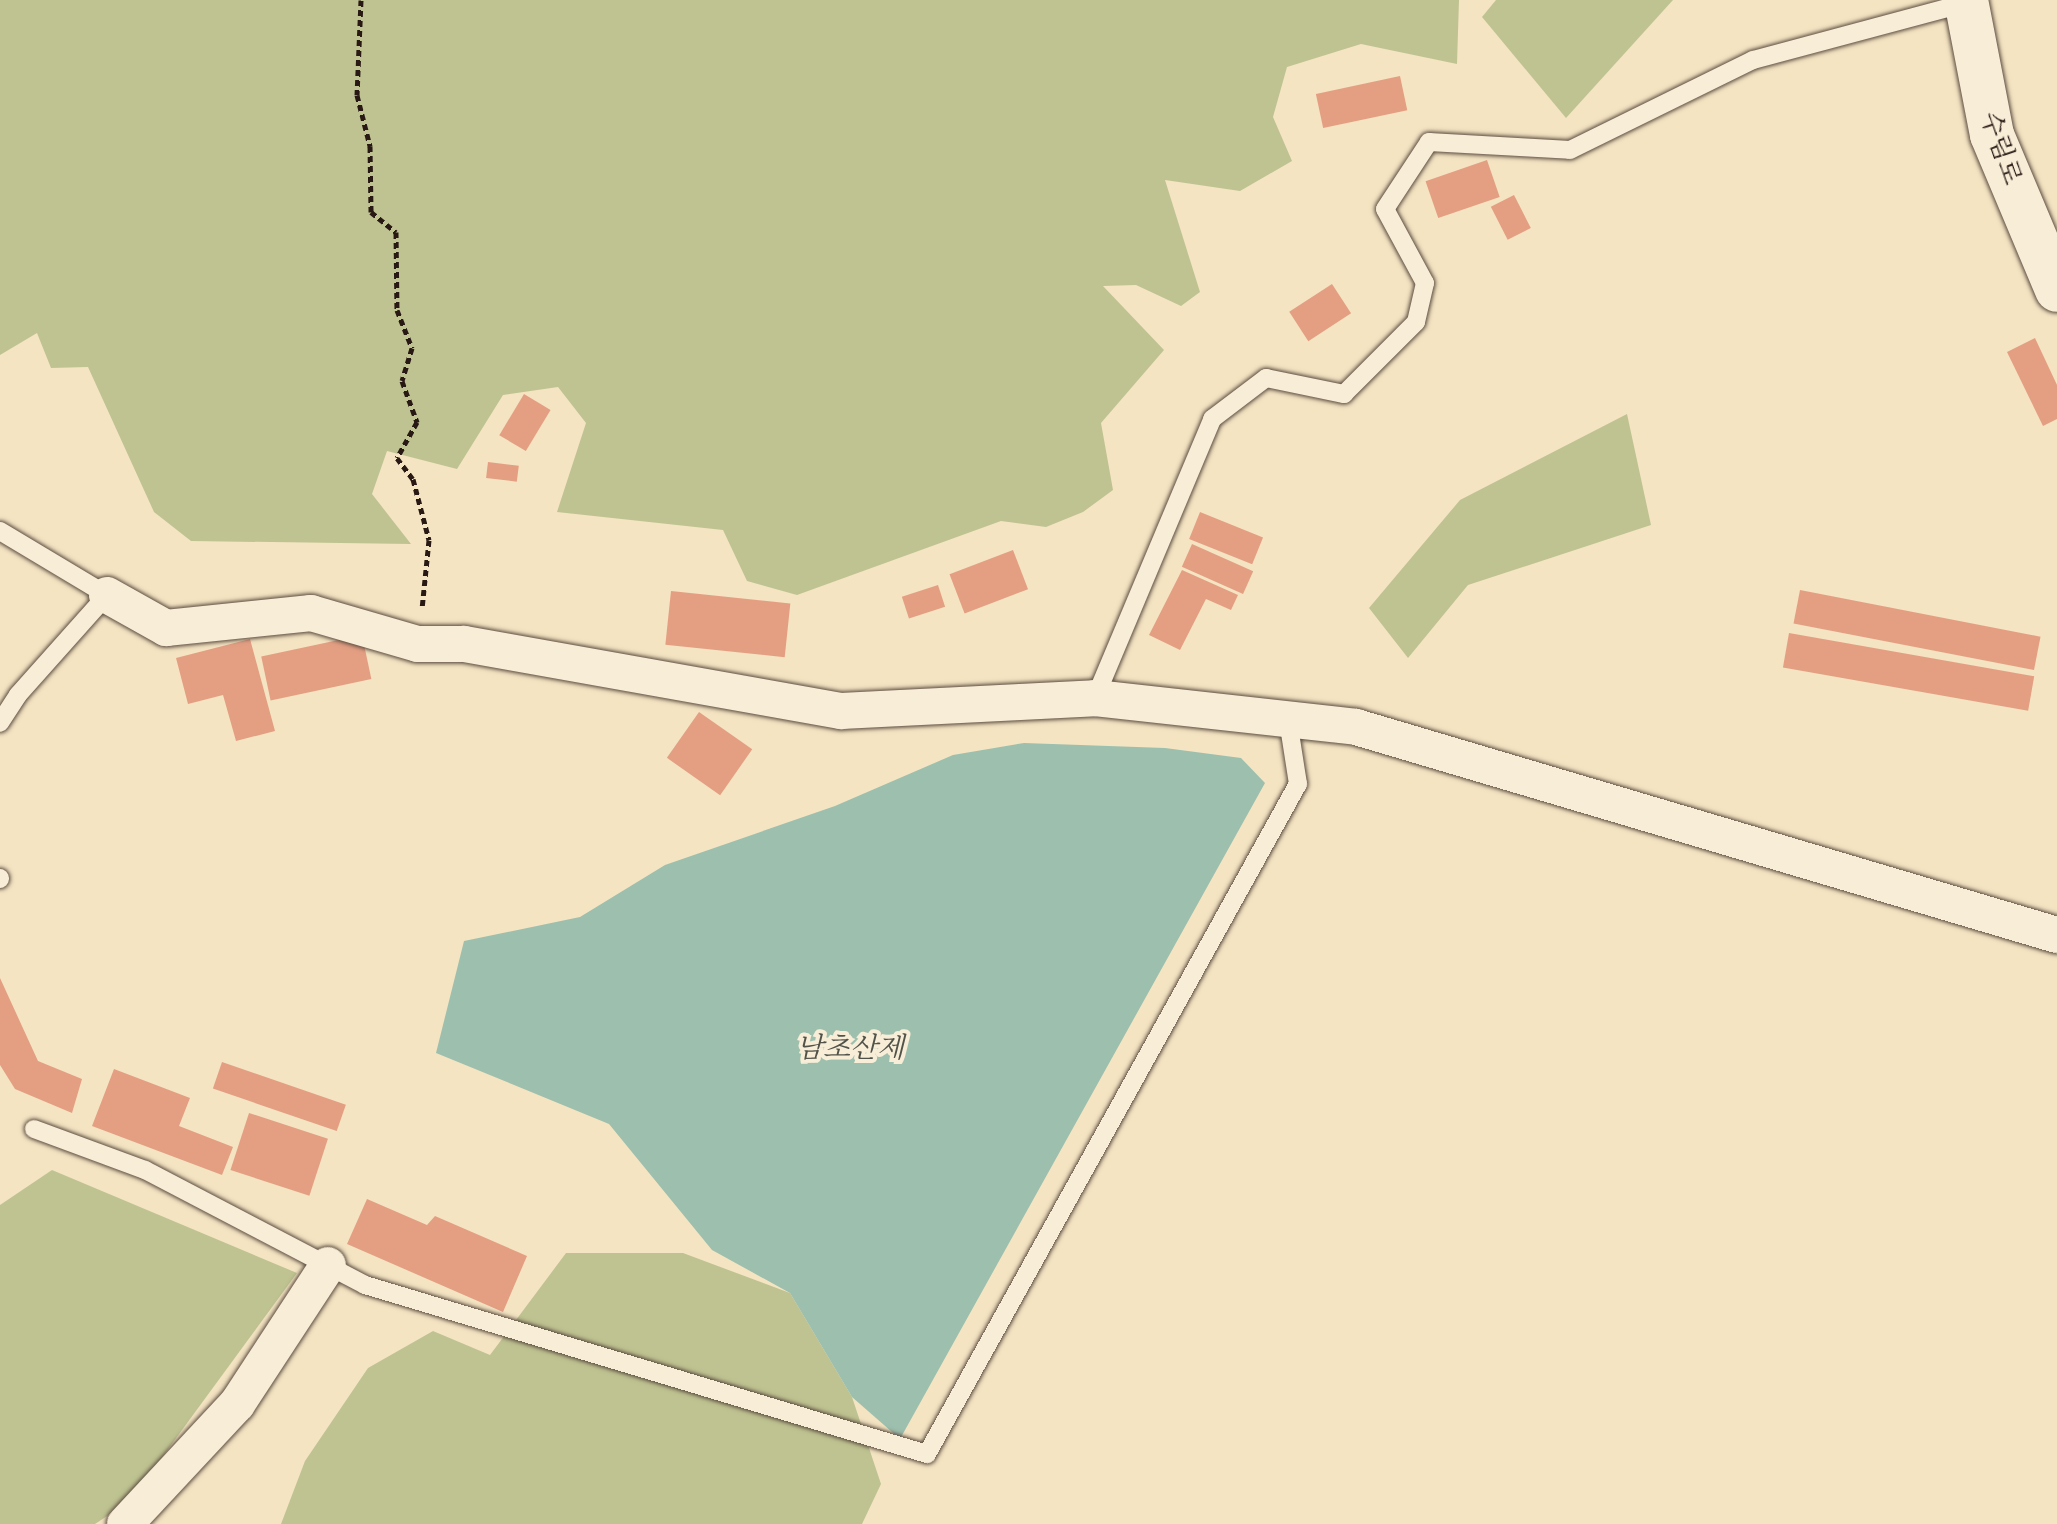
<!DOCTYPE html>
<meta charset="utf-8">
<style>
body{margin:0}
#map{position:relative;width:2057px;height:1524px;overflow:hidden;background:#f4e4c2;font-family:Cardo,"Noto Serif KR",serif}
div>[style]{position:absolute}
.green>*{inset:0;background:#bfc391}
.water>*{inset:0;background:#9dbfae}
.building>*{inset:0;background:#e49f83;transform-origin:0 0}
.path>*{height:5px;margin-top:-2.5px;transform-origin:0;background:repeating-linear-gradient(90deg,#281914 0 6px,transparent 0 10px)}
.roads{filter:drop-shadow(0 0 2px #5b4c40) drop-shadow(0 0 2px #5b4c40)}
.lane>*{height:18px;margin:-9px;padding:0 9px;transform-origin:9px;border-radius:9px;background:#f8edd7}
.street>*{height:36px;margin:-18px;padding:0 18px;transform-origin:18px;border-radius:18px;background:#f8edd7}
.secondary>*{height:44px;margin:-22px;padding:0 22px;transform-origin:22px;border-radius:22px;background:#f8edd7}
span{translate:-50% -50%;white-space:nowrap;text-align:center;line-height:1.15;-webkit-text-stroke:8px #f8edd7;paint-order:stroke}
.street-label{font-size:26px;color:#281914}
.water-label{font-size:28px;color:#51534a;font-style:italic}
</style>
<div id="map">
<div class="green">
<i style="clip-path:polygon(0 0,1459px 0,1457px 64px,1361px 44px,1287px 67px,1273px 117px,1292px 161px,1240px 191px,1165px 180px,1200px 292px,1181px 306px,1136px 285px,1103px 286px,1164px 350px,1101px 423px,1113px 490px,1083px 512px,1046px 527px,1001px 521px,797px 595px,747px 581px,723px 530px,557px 512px,586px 423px,558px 387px,503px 395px,457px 469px,387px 451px,372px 494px,411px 544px,191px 541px,154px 512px,88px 367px,51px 368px,37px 333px,0 355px)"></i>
<i style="clip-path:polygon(1496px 0,1673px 0,1566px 118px,1482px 17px)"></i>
<i style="clip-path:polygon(1627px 414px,1651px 525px,1468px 585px,1408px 658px,1369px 608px,1460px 500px)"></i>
<i style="clip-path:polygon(52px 1170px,297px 1273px,130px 1501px,95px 1524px,0 1524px,0 1205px)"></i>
<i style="clip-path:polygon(566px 1253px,683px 1253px,790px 1293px,852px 1397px,881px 1484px,862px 1524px,281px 1524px,305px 1461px,368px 1368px,433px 1331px,490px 1355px)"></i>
</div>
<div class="water">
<i style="clip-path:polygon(1024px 743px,1165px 748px,1241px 758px,1265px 783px,900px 1439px,852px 1397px,790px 1293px,712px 1250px,609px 1124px,436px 1053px,464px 941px,580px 917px,665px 865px,835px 806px,953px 755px)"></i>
</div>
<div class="building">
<i style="left:1400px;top:76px;width:35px;height:86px;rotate:78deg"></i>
<i style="left:1487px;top:160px;width:39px;height:65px;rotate:71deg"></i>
<i style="left:1514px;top:195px;width:37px;height:26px;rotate:63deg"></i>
<i style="left:1332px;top:284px;width:35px;height:51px;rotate:57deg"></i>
<i style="clip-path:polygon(2035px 338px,2057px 385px,2057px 419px,2043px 426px,2007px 352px)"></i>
<i style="left:524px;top:394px;width:31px;height:48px;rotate:31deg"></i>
<i style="left:488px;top:462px;width:31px;height:16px;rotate:7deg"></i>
<i style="left:1200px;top:512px;width:68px;height:29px;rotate:22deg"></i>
<i style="left:1192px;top:544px;width:67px;height:25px;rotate:24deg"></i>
<i style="left:1013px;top:550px;width:42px;height:68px;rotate:69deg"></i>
<i style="clip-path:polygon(1182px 570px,1238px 595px,1231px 610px,1206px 599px,1180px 650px,1149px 635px)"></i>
<i style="left:938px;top:585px;width:23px;height:38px;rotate:72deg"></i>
<i style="left:1800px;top:590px;width:245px;height:34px;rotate:11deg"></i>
<i style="left:671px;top:591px;width:120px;height:54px;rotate:6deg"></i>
<i style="left:1789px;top:633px;width:249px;height:35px;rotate:10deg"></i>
<i style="left:362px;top:635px;width:45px;height:103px;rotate:78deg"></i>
<i style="clip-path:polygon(250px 639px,275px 731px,236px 741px,223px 695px,188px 704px,176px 658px)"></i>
<i style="left:699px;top:712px;width:65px;height:56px;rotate:35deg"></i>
<i style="clip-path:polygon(0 978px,38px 1061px,82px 1079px,72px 1113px,15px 1089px,0 1065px)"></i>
<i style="left:222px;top:1062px;width:131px;height:28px;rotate:19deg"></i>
<i style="clip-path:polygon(114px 1069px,190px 1098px,179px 1126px,233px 1147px,222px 1175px,92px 1126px)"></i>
<i style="left:249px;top:1113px;width:83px;height:60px;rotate:18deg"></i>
<i style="clip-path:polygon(367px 1199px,427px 1225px,435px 1216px,527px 1256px,503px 1312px,347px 1244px)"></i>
</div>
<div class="path">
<i style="left:361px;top:0;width:95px;rotate:92.4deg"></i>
<i style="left:357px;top:95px;width:53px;rotate:75.7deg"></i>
<i style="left:370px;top:146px;width:66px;rotate:89.1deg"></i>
<i style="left:371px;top:212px;width:32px;rotate:39deg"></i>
<i style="left:396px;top:232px;width:78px;rotate:89.3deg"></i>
<i style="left:397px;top:310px;width:41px;rotate:68.5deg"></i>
<i style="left:412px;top:348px;width:34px;rotate:107deg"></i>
<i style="left:402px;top:381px;width:44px;rotate:69.9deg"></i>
<i style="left:417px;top:422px;width:41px;rotate:119.1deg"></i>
<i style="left:397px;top:458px;width:26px;rotate:53deg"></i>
<i style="left:413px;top:479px;width:63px;rotate:75.3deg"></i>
<i style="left:429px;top:540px;width:69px;rotate:95.8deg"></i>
</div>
<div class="roads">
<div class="lane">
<i style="left:0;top:531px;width:125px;rotate:30.9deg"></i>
<i style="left:107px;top:595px;width:134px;rotate:131.7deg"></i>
<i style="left:18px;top:695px;width:33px;rotate:123deg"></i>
<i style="left:1095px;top:698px;width:303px;rotate:-67.2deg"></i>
<i style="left:1212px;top:419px;width:68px;rotate:-37.2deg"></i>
<i style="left:1266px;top:378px;width:80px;rotate:11.6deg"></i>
<i style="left:1344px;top:394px;width:102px;rotate:-45deg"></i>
<i style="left:1416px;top:322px;width:40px;rotate:-77deg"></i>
<i style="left:1425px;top:283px;width:84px;rotate:-118.4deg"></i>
<i style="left:1385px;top:209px;width:80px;rotate:-56.7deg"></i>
<i style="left:1429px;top:142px;width:141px;rotate:3.2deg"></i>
<i style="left:1570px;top:150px;width:204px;rotate:-26.2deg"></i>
<i style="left:1753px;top:60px;width:224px;rotate:-15deg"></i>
<i style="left:0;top:878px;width:1px;rotate:90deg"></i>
<i style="left:34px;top:1129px;width:118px;rotate:20.3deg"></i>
<i style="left:145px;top:1170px;width:248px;rotate:27.6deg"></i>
<i style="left:365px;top:1285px;width:587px;rotate:16.74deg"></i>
<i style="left:927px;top:1454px;width:766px;rotate:-61.03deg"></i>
<i style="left:1298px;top:784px;width:65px;rotate:-98.9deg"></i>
</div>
<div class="street">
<i style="left:107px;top:595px;width:68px;rotate:29.2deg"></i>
<i style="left:166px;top:628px;width:146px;rotate:-5.9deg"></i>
<i style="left:311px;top:613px;width:111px;rotate:16.2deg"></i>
<i style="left:418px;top:644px;width:46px"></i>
<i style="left:464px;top:644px;width:383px;rotate:10.1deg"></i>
<i style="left:841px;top:711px;width:254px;rotate:-2.9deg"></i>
<i style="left:1095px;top:698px;width:263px;rotate:6.3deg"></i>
<i style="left:1356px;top:727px;width:731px;rotate:16.53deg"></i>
<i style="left:125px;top:1524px;width:164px;rotate:-47deg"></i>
<i style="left:237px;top:1404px;width:166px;rotate:-56.8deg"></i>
</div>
<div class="secondary">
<i style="left:1966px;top:0;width:137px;rotate:79.1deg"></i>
<i style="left:1992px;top:135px;width:168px;rotate:67.2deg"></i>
</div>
</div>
<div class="street-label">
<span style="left:2001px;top:148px;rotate:71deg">수림로</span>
</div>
<div class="water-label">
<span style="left:850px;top:1048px">남초산제</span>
</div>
</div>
